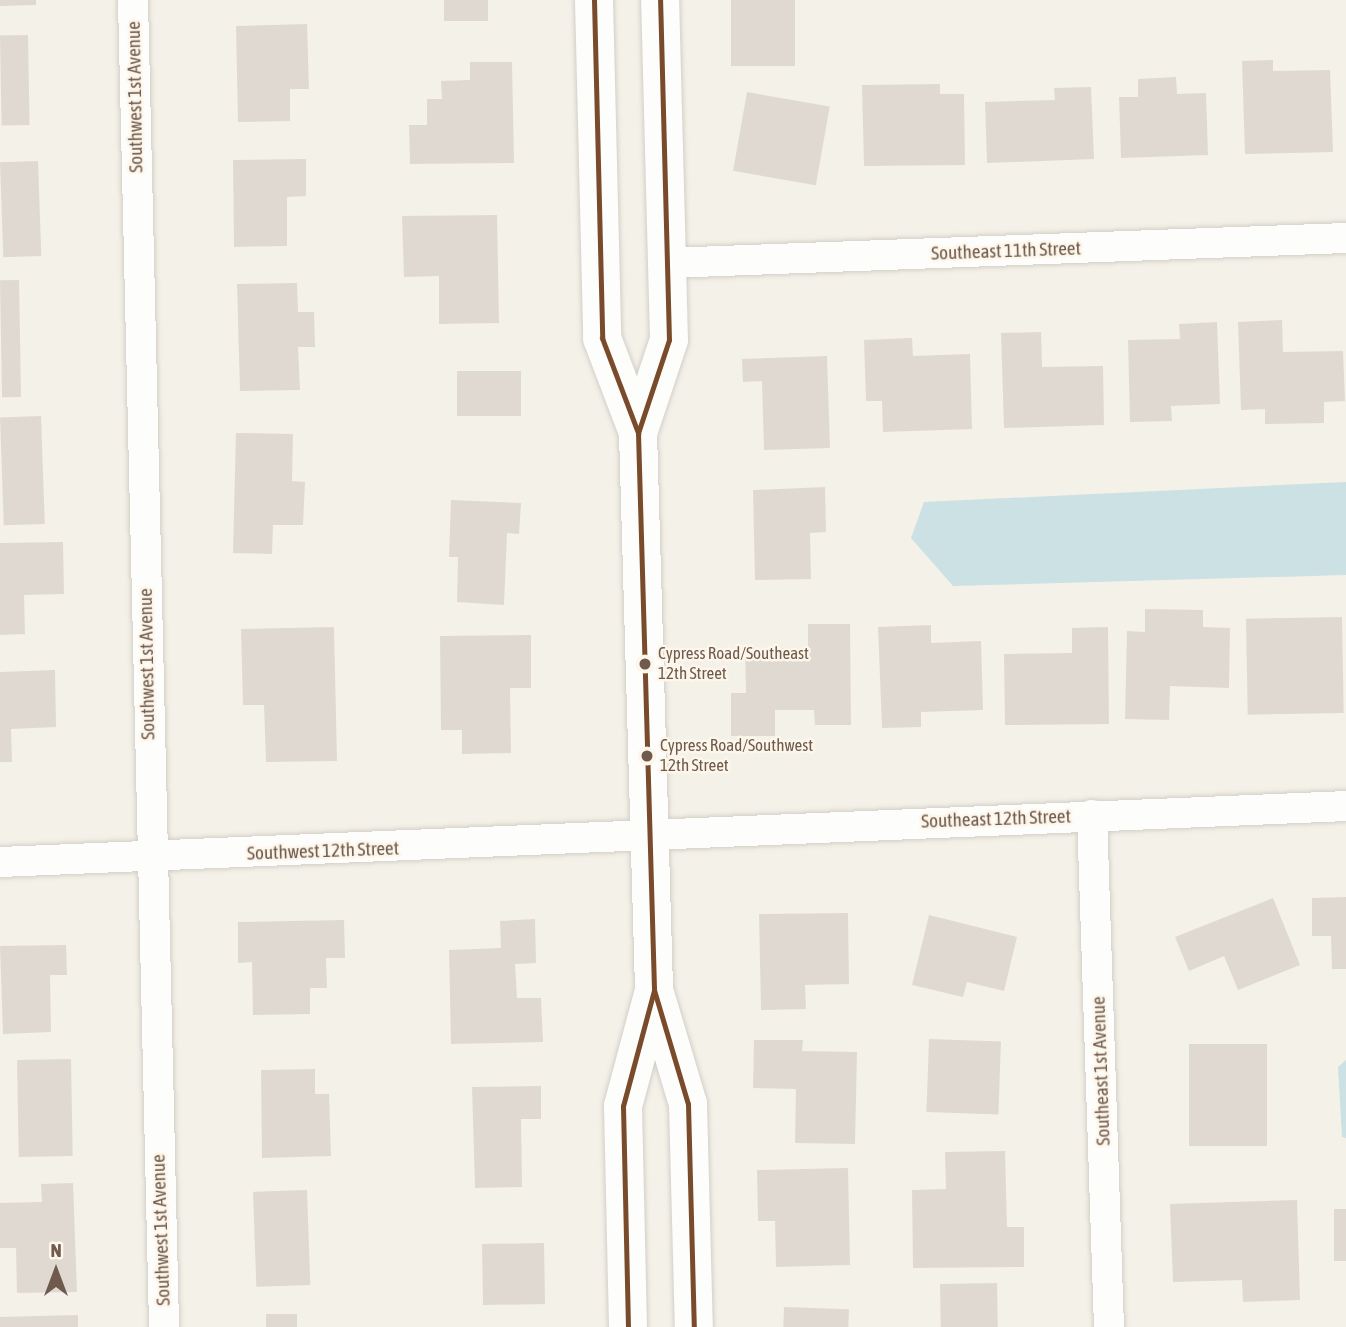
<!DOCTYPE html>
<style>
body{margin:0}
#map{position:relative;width:1346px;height:1327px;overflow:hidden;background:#f4f1e9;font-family:"Asap Condensed",sans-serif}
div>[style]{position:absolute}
.water>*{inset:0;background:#cce1e3}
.building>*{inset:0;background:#e0d9d2;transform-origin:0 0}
.roads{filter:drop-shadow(0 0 2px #d3cec7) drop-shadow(0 0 2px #d3cec7)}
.street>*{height:30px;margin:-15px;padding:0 15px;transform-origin:15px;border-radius:15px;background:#fdfdfc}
.secondary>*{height:38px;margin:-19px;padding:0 19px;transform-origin:19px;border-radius:19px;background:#fdfdfc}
.bus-1>*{height:5px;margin:-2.5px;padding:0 2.5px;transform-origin:2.5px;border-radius:2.5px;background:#7a4b2a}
.dots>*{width:19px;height:19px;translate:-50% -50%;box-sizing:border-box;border:4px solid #fdf6ea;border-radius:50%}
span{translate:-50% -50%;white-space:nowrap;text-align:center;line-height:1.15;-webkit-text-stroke:5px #fdf6ea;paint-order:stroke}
.bus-label{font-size:17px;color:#6f5a4d}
.left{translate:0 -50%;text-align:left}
.street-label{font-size:19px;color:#6f5a4d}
.north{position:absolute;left:21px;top:1236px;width:70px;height:70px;-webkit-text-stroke:5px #fdf6ea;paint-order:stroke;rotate:0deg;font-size:19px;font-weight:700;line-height:28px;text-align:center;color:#6f5a4d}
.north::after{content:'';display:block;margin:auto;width:24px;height:32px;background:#6f5a4d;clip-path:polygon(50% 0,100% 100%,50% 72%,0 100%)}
</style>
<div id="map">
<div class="water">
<i style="clip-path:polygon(1346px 482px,1346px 575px,953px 586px,911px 538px,924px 502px)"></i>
<i style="clip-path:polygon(1346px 1060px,1346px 1138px,1342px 1137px,1338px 1067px)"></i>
</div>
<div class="building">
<i style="clip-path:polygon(0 0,36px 0,36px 5px,0 6px)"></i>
<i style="left:444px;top:0;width:44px;height:21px"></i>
<i style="left:731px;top:0;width:64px;height:66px"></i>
<i style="clip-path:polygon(307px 24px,309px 89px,290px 89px,290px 121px,238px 122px,236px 26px)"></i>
<i style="left:28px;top:35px;width:90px;height:28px;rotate:89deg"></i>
<i style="clip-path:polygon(1273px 60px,1273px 71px,1330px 70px,1333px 152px,1245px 154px,1242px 61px)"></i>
<i style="clip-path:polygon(470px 62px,512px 62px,514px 163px,410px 164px,409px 125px,427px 125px,427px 99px,442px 99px,441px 81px,470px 80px)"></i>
<i style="clip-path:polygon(1176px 77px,1177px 94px,1206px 93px,1208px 155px,1121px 158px,1119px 97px,1138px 97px,1138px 79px)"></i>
<i style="clip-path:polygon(940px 84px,940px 94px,964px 94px,965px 165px,864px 166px,862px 85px)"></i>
<i style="clip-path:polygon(1091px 87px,1094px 159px,987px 163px,985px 102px,1055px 100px,1054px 88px)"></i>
<i style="left:747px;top:92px;width:84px;height:80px;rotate:10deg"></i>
<i style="clip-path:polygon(306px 159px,306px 196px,287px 197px,287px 246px,234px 247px,233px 160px)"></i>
<i style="left:38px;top:161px;width:95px;height:38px;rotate:88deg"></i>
<i style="clip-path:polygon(497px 215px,499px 323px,439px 324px,439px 276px,404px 277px,402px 216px)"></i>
<i style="left:19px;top:280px;width:117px;height:19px;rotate:89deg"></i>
<i style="clip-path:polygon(297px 283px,298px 312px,314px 312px,315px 347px,298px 347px,300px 390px,240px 391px,237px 284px)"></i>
<i style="clip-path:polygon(1282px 320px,1283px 352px,1343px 351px,1345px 401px,1324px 402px,1324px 423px,1265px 424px,1265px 409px,1241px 410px,1238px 322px)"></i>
<i style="clip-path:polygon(1217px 322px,1220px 404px,1171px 406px,1172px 421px,1130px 422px,1128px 340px,1180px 339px,1179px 324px)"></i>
<i style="clip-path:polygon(1041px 332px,1042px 367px,1103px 366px,1104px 425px,1004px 428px,1001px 333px)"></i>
<i style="clip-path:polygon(912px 338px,913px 356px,970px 354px,972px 429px,883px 432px,882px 401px,866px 401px,864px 340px)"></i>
<i style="clip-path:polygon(827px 356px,830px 448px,764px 450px,762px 381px,743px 382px,742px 359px)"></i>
<i style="left:457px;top:371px;width:64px;height:45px"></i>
<i style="left:41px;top:416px;width:108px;height:41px;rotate:88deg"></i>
<i style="clip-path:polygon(236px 433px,293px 434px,292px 481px,305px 482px,303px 525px,273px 525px,272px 554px,233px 553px)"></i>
<i style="clip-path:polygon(825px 487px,826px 532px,810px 533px,811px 579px,755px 580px,753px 490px)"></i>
<i style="clip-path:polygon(451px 500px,521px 503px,519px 534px,507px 533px,504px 605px,457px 602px,458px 557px,449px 557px)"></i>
<i style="clip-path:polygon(63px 542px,64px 594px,24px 595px,25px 634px,0 635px,0 543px)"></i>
<i style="clip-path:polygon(1145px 609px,1203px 610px,1203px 627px,1230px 628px,1229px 688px,1170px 686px,1169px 720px,1125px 719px,1127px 631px,1145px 632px)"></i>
<i style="left:1342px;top:617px;width:96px;height:96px;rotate:89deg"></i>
<i style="clip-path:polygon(808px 624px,850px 624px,851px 725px,815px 725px,814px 710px,775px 710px,775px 736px,731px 736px,731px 693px,746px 693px,745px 649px,808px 648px)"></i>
<i style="clip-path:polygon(931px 625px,931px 643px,981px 641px,983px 710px,921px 712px,921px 727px,882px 728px,878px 627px)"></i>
<i style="clip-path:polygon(334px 627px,337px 761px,266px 762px,264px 705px,243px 705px,241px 629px)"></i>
<i style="clip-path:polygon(1108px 627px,1109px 724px,1005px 725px,1004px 654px,1072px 653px,1072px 628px)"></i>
<i style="clip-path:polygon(531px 635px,531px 688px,510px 688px,511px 753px,462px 754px,462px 730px,441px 730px,440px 636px)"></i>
<i style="clip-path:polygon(55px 670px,56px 727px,11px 729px,12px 762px,0 762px,0 672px)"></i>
<i style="clip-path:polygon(1346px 897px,1346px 969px,1332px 969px,1331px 936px,1312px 936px,1312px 898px)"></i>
<i style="clip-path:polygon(1273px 898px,1300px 965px,1238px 990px,1224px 956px,1189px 971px,1175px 937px)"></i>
<i style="clip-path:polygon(848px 913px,849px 984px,805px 985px,806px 1009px,761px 1010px,759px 914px)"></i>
<i style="clip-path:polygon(929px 915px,1017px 937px,1004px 991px,967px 982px,963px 997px,912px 985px)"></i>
<i style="clip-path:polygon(535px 919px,536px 963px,515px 964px,517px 998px,541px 998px,543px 1042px,451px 1044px,449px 950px,501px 948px,500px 921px)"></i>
<i style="clip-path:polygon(344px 920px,345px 958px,326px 958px,327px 988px,310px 988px,310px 1014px,253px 1015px,252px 962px,238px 963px,238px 922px)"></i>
<i style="clip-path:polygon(66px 945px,67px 975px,50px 975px,51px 1032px,3px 1034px,0 946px)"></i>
<i style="left:929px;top:1039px;width:72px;height:73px;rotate:2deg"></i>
<i style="clip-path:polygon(754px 1040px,803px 1040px,802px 1051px,857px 1052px,855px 1144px,795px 1143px,796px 1089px,753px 1088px)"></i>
<i style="left:1189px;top:1044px;width:78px;height:102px"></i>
<i style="left:71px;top:1059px;width:97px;height:54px;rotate:89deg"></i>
<i style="clip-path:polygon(315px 1069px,315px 1094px,329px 1094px,331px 1156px,262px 1158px,261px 1070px)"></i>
<i style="clip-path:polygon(541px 1086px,541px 1119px,521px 1119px,522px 1187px,475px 1188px,472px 1087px)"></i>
<i style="clip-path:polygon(1005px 1151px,1007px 1227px,1024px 1227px,1024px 1267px,913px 1268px,912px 1190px,946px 1189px,945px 1152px)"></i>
<i style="clip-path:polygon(848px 1168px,850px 1265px,776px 1267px,775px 1221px,758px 1221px,757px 1170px)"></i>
<i style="clip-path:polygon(73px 1183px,77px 1292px,17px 1293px,16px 1248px,0 1248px,0 1203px,42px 1202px,41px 1184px)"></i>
<i style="left:307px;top:1190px;width:95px;height:54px;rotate:88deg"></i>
<i style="clip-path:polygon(1297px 1200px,1300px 1300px,1243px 1302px,1242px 1280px,1173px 1282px,1170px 1204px)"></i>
<i style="left:1334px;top:1209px;width:12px;height:52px"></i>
<i style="left:544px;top:1243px;width:61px;height:62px;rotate:89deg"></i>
<i style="left:997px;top:1283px;width:44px;height:57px;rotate:89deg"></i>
<i style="left:784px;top:1307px;width:65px;height:20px;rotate:2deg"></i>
<i style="left:266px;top:1314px;width:31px;height:13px"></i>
<i style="clip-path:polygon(78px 1315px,78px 1327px,0 1327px,0 1317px)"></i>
</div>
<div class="roads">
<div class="street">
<i style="left:133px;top:0;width:1327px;rotate:88.66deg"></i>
<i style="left:667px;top:263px;width:679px;rotate:-2.11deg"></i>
<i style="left:1092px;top:815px;width:512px;rotate:88.1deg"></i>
<i style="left:0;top:862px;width:1347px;rotate:-2.38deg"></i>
</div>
<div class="secondary">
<i style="left:594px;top:0;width:338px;rotate:88.6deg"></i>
<i style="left:602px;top:338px;width:102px;rotate:69.2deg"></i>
<i style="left:638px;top:433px;width:557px;rotate:88.35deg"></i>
<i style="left:654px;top:990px;width:119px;rotate:73.4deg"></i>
<i style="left:688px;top:1104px;width:223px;rotate:88.5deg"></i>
<i style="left:638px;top:433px;width:98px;rotate:-71.6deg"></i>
<i style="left:669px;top:340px;width:340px;rotate:-91.5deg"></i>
<i style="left:628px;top:1327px;width:221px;rotate:-91.3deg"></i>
<i style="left:623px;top:1106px;width:120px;rotate:-75deg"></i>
</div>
</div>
<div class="bus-1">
<i style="left:594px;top:0;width:338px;rotate:88.6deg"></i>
<i style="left:602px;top:338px;width:102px;rotate:69.2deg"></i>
<i style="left:638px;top:433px;width:557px;rotate:88.35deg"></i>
<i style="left:654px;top:990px;width:119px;rotate:73.4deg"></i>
<i style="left:688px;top:1104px;width:223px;rotate:88.5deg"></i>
<i style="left:638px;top:433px;width:98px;rotate:-71.6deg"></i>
<i style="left:669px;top:340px;width:340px;rotate:-91.5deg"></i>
<i style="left:628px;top:1327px;width:221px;rotate:-91.3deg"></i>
<i style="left:623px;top:1106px;width:120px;rotate:-75deg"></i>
</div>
<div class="dots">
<i style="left:645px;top:664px;background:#6f5a4d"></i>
<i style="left:647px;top:756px;background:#6f5a4d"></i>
</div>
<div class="bus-label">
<span class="left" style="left:658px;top:664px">Cypress Road/Southeast<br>12th Street</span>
<span class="left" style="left:660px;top:756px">Cypress Road/Southwest<br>12th Street</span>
</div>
<div class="street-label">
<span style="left:135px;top:97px;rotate:-91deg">Southwest 1st Avenue</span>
<span style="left:1006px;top:251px;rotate:-2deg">Southeast 11th Street</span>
<span style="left:147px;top:664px;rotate:-91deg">Southwest 1st Avenue</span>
<span style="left:996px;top:819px;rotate:-2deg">Southeast 12th Street</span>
<span style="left:323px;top:851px;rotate:-2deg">Southwest 12th Street</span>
<span style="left:1101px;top:1071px;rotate:-92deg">Southeast 1st Avenue</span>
<span style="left:161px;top:1230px;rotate:-92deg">Southwest 1st Avenue</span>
</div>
<div class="north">N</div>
</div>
